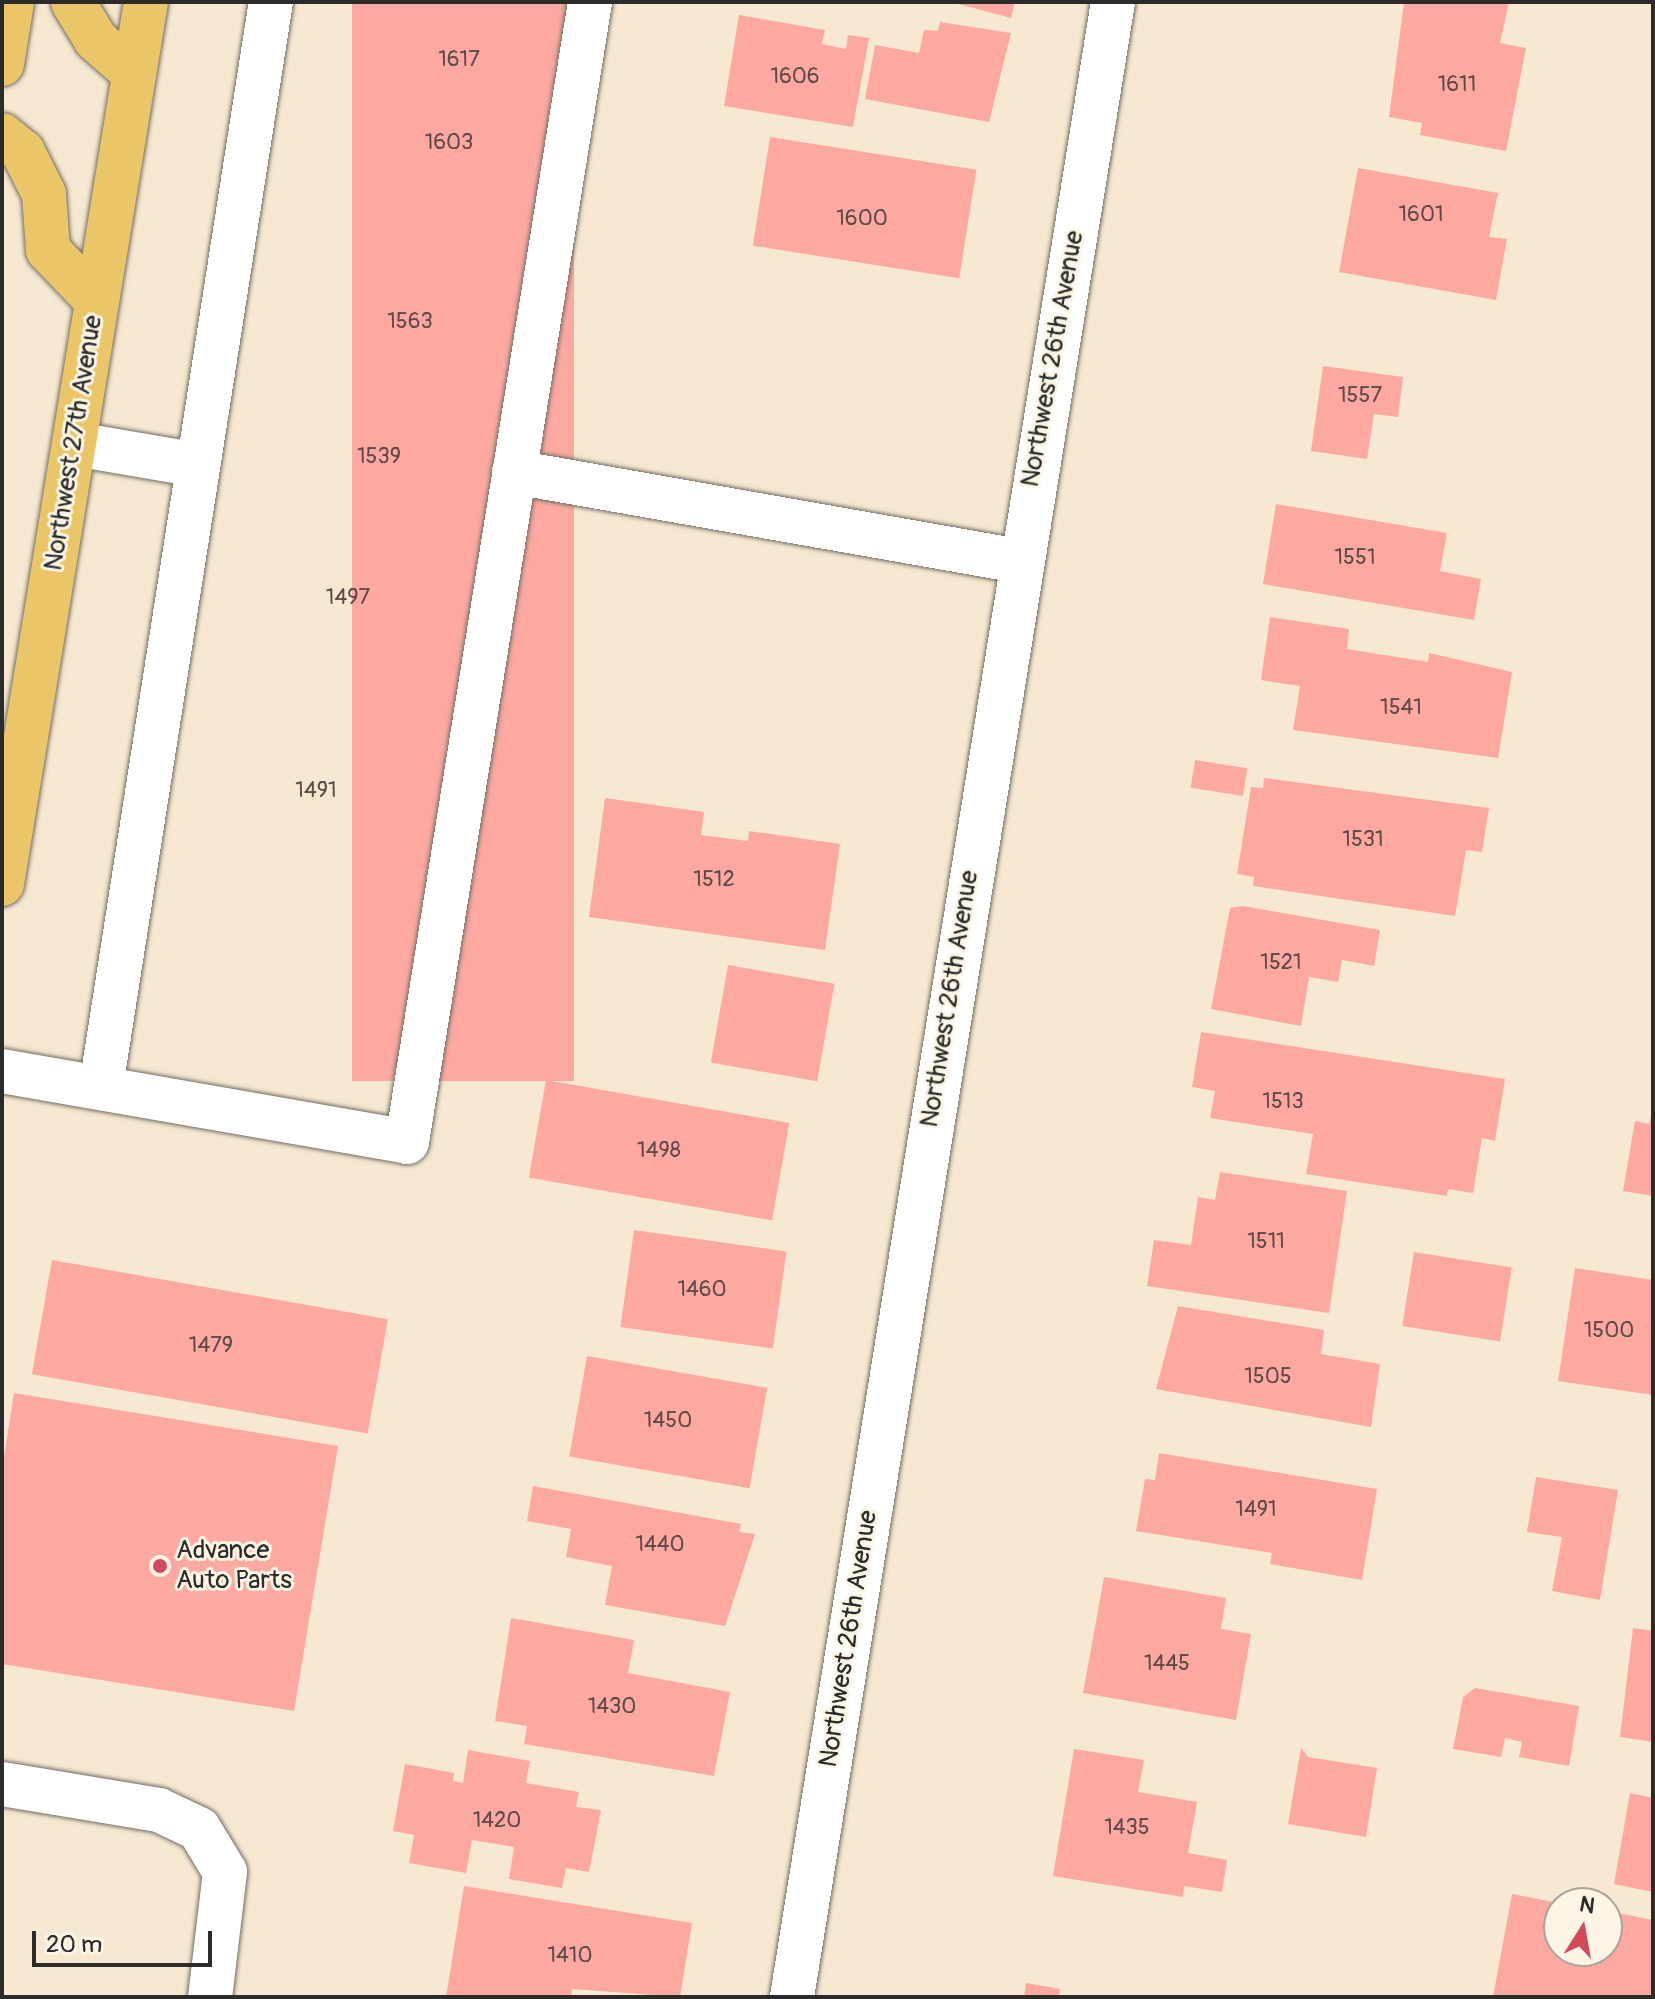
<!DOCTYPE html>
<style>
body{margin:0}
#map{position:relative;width:1655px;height:1999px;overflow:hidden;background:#f7e9d1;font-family:Pangolin,sans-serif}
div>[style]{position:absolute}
.building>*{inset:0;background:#fda9a1;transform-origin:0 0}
.roads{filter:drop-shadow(0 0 2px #726e65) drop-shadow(0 0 2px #726e65)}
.minor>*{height:44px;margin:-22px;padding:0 22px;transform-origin:22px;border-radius:22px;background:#fff}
.highway>*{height:44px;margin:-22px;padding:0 22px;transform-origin:22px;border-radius:22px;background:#ebc669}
.dots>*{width:22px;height:22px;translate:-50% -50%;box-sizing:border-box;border:4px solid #fcf5e5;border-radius:50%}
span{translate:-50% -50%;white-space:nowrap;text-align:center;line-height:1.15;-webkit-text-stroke:6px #fcf5e5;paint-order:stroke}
.number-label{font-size:22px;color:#604a48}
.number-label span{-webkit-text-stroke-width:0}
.street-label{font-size:26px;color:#2b2b2b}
.poi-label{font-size:26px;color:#2b2b2b}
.left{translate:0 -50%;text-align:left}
.frame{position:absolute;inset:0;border:4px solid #2b2b2b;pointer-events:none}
.north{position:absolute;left:1543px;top:1887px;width:80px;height:80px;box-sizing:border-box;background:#fcf5e5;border:2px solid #a8a49b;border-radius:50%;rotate:11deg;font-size:22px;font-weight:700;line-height:32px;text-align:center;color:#2b2b2b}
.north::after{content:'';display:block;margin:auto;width:28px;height:36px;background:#d1495b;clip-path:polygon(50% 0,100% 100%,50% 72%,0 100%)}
.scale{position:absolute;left:32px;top:1931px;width:180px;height:36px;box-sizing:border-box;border:4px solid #2b2b2b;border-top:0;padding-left:10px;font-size:24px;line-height:28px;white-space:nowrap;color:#2b2b2b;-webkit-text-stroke:6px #fcf5e5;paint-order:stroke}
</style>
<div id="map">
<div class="building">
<i style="left:352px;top:2px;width:222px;height:1079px"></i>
<i style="clip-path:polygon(951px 2px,1015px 2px,1011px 18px)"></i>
<i style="clip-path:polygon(1404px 2px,1509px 2px,1500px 43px,1526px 48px,1506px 151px,1420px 135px,1422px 123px,1389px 117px)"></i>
<i style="clip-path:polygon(739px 15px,825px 30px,822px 44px,846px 49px,848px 35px,869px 38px,853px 127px,724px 106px)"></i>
<i style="clip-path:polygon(940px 22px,1011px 33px,989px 122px,865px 99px,875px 45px,919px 53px,924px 30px,938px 31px)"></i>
<i style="left:770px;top:137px;width:209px;height:110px;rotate:9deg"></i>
<i style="clip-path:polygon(1358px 168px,1498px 193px,1489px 237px,1507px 239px,1496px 300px,1339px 272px)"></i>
<i style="clip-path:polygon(1323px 366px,1403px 377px,1398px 417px,1374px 414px,1367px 459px,1311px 451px)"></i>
<i style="clip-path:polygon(1276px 504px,1447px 533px,1440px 571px,1481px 579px,1474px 620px,1263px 584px)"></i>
<i style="clip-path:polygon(1270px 617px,1349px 629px,1347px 649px,1428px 662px,1429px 653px,1512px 672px,1498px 758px,1293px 730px,1300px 686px,1261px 680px)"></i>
<i style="left:1195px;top:760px;width:53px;height:28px;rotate:9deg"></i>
<i style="clip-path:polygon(1264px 778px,1489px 808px,1482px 852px,1466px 850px,1455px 916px,1253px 886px,1254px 877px,1237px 874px,1251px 787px,1263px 788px)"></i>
<i style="clip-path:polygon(605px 798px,704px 812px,701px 835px,748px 841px,749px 831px,840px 844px,825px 950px,589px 917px)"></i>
<i style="clip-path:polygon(1243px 906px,1380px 930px,1374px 966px,1342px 960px,1338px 982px,1309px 977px,1301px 1026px,1211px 1009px,1230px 908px)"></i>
<i style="left:728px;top:965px;width:108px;height:99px;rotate:10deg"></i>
<i style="clip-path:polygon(1201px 1032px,1505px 1079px,1495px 1141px,1482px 1138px,1473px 1193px,1448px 1189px,1447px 1196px,1306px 1174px,1313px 1134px,1210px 1118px,1215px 1091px,1192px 1087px)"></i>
<i style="left:546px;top:1080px;width:247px;height:99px;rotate:10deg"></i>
<i style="clip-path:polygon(1652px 1113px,1653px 1113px,1653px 1196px,1623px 1191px,1635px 1121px,1649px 1124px)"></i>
<i style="clip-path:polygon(1220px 1172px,1347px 1191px,1329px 1313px,1147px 1286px,1154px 1240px,1191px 1245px,1198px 1197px,1215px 1200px)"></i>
<i style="left:634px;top:1230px;width:154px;height:98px;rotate:8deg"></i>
<i style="left:1414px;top:1252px;width:99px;height:75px;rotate:9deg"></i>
<i style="left:52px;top:1260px;width:341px;height:116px;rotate:10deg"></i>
<i style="clip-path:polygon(1575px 1268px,1653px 1280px,1653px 1395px,1558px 1381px)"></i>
<i style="clip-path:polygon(1178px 1306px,1324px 1330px,1321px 1354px,1380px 1364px,1371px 1427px,1156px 1389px)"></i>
<i style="left:587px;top:1356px;width:183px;height:102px;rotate:10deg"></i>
<i style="clip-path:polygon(14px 1393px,338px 1446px,294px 1711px,2px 1664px,2px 1469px)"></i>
<i style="clip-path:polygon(1159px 1453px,1377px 1489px,1362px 1580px,1270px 1564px,1272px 1553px,1136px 1531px,1145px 1479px,1155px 1480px)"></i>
<i style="clip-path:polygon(1536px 1477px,1618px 1490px,1600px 1600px,1552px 1591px,1562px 1537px,1527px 1532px)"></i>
<i style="clip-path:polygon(533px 1486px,741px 1524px,739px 1532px,755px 1534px,725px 1626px,605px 1605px,612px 1566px,566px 1557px,571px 1529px,527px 1521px)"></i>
<i style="clip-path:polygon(1104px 1577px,1226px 1598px,1221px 1629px,1251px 1634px,1236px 1720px,1083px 1693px)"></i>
<i style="clip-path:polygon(511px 1618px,634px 1640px,628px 1673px,730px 1692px,714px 1776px,524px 1744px,527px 1726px,495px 1721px)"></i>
<i style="clip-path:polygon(1633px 1628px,1653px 1631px,1653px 1742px,1620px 1737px)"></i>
<i style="clip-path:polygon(1475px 1688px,1579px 1706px,1569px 1766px,1519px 1757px,1522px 1742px,1505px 1738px,1501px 1757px,1453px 1749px,1463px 1697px)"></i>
<i style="clip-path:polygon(1301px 1748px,1308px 1757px,1377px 1768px,1366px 1837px,1288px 1824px)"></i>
<i style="clip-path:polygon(1074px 1749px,1144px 1760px,1138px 1792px,1197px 1802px,1188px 1853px,1227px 1860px,1222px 1892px,1184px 1886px,1183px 1897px,1053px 1876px)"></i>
<i style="clip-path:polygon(468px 1750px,530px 1761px,526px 1783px,579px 1792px,576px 1807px,601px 1810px,589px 1872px,566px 1868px,562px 1888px,509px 1879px,514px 1847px,472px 1840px,466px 1873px,409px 1863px,414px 1835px,393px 1831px,405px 1764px,454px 1773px,453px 1781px,463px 1783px)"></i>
<i style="clip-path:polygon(1630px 1793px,1653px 1798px,1653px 1892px,1614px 1884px)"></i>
<i style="clip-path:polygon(464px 1886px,692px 1923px,680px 1997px,572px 1989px,571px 1997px,446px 1997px)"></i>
<i style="clip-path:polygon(1512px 1894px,1559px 1903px,1559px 1951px,1607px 1951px,1607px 1911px,1653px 1920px,1653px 1997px,1493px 1997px)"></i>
<i style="clip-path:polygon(1026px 1983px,1060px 1989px,1059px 1997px,1024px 1997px)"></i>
</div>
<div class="roads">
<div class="minor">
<i style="left:75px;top:444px;width:125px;rotate:9.7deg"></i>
<i style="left:514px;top:472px;width:513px;rotate:10deg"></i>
<i style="left:2px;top:1071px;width:411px;rotate:9.9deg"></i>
<i style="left:407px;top:1142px;width:1155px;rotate:-80.88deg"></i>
<i style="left:101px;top:1087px;width:1098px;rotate:-81.1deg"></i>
<i style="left:2px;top:1784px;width:159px;rotate:9.4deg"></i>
<i style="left:159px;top:1810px;width:44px;rotate:25.4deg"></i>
<i style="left:199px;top:1829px;width:50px;rotate:58.8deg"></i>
<i style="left:225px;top:1872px;width:126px;rotate:96.8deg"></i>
<i style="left:792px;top:1997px;width:2021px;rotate:-80.86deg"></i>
</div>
<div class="highway">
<i style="left:73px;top:2px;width:44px;rotate:58.8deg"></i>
<i style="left:96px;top:40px;width:50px;rotate:41deg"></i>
<i style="left:2px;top:64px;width:63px;rotate:-80.8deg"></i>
<i style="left:2px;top:135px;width:27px;rotate:39deg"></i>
<i style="left:23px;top:152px;width:47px;rotate:63.4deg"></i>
<i style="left:44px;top:194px;width:56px;rotate:85.9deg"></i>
<i style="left:48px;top:250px;width:71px;rotate:46.1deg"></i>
<i style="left:2px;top:884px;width:894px;rotate:-80.73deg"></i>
</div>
</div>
<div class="dots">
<i style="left:160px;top:1566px;background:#d1495b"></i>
</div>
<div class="number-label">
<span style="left:459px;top:60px">1617</span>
<span style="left:795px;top:77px">1606</span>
<span style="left:1457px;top:85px">1611</span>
<span style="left:449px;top:143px">1603</span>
<span style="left:1421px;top:215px">1601</span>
<span style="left:862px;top:219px">1600</span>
<span style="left:410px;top:322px">1563</span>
<span style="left:1360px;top:396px">1557</span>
<span style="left:379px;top:457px">1539</span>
<span style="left:1355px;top:558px">1551</span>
<span style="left:348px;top:598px">1497</span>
<span style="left:1401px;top:708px">1541</span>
<span style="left:316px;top:791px">1491</span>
<span style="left:1363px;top:840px">1531</span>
<span style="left:714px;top:880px">1512</span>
<span style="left:1281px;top:963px">1521</span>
<span style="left:1283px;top:1102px">1513</span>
<span style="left:659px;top:1151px">1498</span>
<span style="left:1266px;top:1242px">1511</span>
<span style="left:702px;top:1290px">1460</span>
<span style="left:1609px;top:1331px">1500</span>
<span style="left:211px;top:1346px">1479</span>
<span style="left:1268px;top:1377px">1505</span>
<span style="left:668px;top:1421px">1450</span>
<span style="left:1256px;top:1510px">1491</span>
<span style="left:660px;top:1545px">1440</span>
<span style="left:1167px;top:1664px">1445</span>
<span style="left:612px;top:1707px">1430</span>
<span style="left:497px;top:1821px">1420</span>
<span style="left:1127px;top:1828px">1435</span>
<span style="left:570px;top:1956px">1410</span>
</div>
<div class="street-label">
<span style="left:1053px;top:359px;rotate:-80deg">Northwest 26th Avenue</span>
<span style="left:74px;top:443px;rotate:-81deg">Northwest 27th Avenue</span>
<span style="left:950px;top:999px;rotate:-81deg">Northwest 26th Avenue</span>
<span style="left:849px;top:1639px;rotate:-81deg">Northwest 26th Avenue</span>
</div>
<div class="poi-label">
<span class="left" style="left:176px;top:1566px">Advance<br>Auto Parts</span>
</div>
<div class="frame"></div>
<div class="north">N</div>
<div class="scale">20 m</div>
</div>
